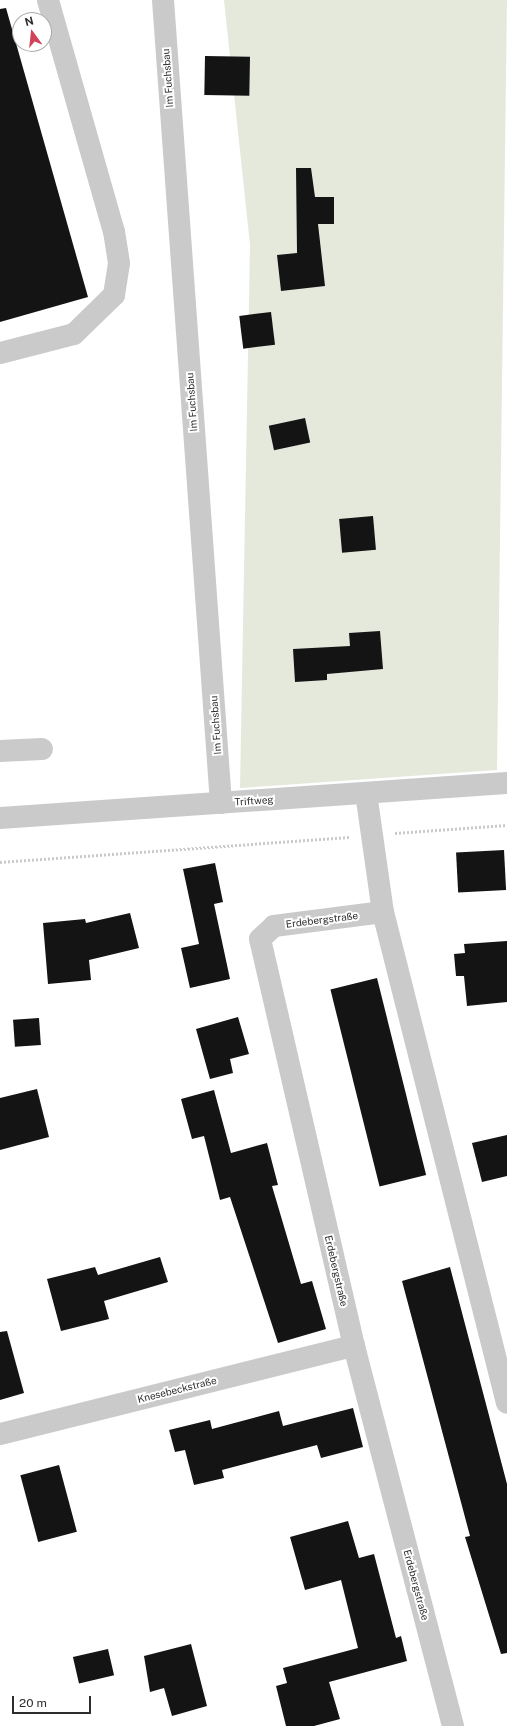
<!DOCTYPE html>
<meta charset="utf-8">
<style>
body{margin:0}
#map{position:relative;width:507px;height:1726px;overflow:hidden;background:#fff;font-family:"Public Sans",sans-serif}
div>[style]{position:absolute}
.green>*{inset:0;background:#e4e9dc}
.building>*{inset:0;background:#141414;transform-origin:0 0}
.path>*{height:2.5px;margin-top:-1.25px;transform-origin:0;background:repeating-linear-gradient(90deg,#cacaca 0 2px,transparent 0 4px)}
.minor>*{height:22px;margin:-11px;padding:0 11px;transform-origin:11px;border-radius:11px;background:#cacaca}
span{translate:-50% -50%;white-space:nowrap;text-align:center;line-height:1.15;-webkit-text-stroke:4px #fff;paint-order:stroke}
.street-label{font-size:10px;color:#2d2d2d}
.north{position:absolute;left:12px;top:12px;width:40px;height:40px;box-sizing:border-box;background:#fff;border:1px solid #ababab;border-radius:50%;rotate:345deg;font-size:11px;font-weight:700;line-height:16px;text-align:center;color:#2d2d2d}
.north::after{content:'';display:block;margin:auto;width:14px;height:18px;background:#d0435a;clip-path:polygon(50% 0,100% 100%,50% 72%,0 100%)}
.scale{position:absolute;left:12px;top:1696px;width:79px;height:18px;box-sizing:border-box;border:2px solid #2d2d2d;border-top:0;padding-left:5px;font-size:12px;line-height:14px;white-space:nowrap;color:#2d2d2d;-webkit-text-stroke:3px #fff;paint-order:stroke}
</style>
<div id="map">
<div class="green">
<i style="clip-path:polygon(224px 0,507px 0,497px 770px,240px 788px,250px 245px)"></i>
</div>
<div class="building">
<i style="clip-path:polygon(6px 8px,88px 297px,0 322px,0 9px)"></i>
<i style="left:205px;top:56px;width:45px;height:39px;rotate:1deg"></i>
<i style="clip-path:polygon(296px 168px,311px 168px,315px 197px,334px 197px,334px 224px,318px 224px,325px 286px,281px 291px,277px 255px,297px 253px)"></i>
<i style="left:271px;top:312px;width:33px;height:32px;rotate:83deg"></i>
<i style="left:305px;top:418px;width:25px;height:37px;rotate:78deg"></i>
<i style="left:373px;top:516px;width:34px;height:34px;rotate:85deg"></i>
<i style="clip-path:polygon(380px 631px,383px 669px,327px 674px,327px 680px,295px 682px,293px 649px,350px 646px,349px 633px)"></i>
<i style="left:504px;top:850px;width:40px;height:48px;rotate:87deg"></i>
<i style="clip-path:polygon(215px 863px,223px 902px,214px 904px,230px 979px,190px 988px,181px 948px,199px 944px,183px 869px)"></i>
<i style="clip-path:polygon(130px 913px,139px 948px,89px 960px,91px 980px,48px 984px,43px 923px,85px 919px,86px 923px)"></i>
<i style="clip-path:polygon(507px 941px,507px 1002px,467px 1006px,464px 976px,456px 976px,454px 954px,465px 953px,464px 944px)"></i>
<i style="left:377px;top:978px;width:203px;height:48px;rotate:76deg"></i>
<i style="clip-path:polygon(238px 1017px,249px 1054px,230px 1059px,233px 1073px,210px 1079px,196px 1029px)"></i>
<i style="left:39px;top:1018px;width:27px;height:26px;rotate:86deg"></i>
<i style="clip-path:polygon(37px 1089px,49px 1137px,0 1150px,0 1098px)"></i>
<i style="clip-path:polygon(214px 1090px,231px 1153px,267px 1143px,278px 1185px,272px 1186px,301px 1284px,312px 1281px,326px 1329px,278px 1343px,230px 1197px,220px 1200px,204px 1136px,192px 1139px,181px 1099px)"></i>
<i style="clip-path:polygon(507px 1135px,507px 1176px,482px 1182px,472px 1143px)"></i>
<i style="clip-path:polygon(160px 1257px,168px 1282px,104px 1301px,109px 1319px,61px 1331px,47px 1279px,95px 1267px,98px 1275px)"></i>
<i style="clip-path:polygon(450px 1267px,507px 1484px,507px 1653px,501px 1654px,465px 1537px,470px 1536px,402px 1281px)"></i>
<i style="clip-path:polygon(7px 1331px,24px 1393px,0 1400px,0 1332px)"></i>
<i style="clip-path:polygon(353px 1408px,363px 1447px,321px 1458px,317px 1445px,222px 1470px,224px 1478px,194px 1485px,185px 1450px,175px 1452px,169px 1430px,210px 1420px,212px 1429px,279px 1411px,283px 1426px)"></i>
<i style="left:59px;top:1465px;width:69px;height:40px;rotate:75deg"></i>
<i style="clip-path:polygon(348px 1521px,359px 1558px,374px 1554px,396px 1638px,401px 1636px,407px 1661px,329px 1682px,340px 1719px,314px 1726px,286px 1726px,276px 1686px,287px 1683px,283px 1668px,358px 1648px,341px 1580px,305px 1590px,290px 1537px)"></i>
<i style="clip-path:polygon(191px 1644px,207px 1706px,172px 1716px,164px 1688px,150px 1692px,144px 1656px)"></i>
<i style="left:108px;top:1649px;width:27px;height:36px;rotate:77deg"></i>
</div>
<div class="path">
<i style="left:395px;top:833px;width:112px;rotate:-4.1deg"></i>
<i style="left:0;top:862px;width:350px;rotate:-4.1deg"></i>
</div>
<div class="minor">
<i style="left:163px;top:0;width:805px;rotate:85.87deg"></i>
<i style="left:0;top:353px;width:76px;rotate:-14.4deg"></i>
<i style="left:74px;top:334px;width:56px;rotate:-44.3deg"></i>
<i style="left:114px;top:295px;width:32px;rotate:-81deg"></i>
<i style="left:119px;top:263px;width:31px;rotate:-99deg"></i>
<i style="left:114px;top:232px;width:241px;rotate:-105.9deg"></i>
<i style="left:0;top:751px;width:42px;rotate:-2.7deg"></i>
<i style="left:366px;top:793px;width:120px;rotate:81.9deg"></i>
<i style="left:383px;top:912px;width:506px;rotate:75.83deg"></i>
<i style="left:0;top:818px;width:508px;rotate:-3.95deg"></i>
<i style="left:383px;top:912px;width:110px;rotate:172.7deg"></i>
<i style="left:274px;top:926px;width:19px;rotate:137deg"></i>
<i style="left:260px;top:939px;width:418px;rotate:77deg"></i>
<i style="left:354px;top:1346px;width:393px;rotate:75.4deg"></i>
<i style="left:0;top:1434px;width:365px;rotate:-14deg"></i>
</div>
<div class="street-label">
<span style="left:168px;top:78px;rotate:-94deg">Im Fuchsbau</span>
<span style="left:192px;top:402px;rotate:-94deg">Im Fuchsbau</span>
<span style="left:216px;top:725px;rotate:-94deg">Im Fuchsbau</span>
<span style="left:254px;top:801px;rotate:-4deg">Triftweg</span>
<span style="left:322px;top:920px;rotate:-7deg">Erdebergstraße</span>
<span style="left:336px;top:1271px;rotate:77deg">Erdebergstraße</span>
<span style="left:177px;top:1390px;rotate:-14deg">Knesebeckstraße</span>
<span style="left:416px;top:1585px;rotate:75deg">Erdebergstraße</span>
</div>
<div class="north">N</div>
<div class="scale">20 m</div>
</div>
